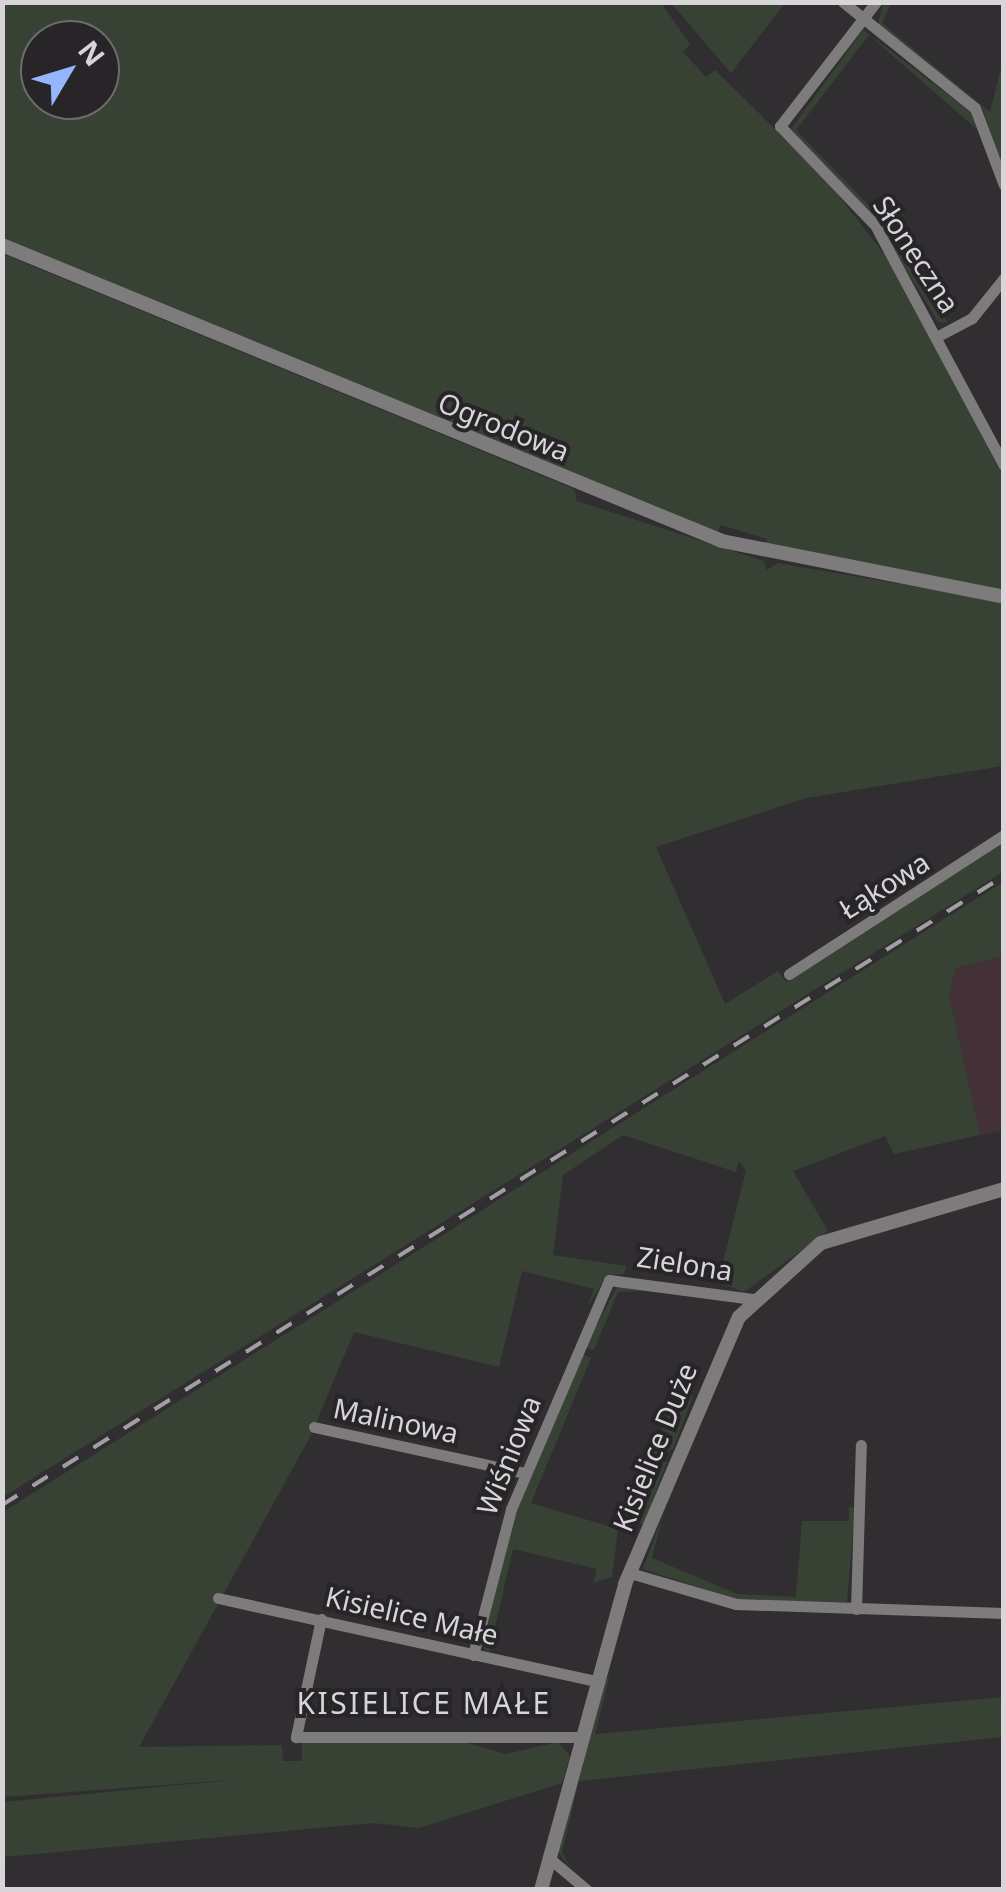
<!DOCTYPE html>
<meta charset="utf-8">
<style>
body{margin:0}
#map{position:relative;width:1006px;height:1892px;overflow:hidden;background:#312e32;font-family:"Noto Sans",sans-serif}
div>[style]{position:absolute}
.industrial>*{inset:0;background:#443137}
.green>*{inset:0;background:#374234}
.stream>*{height:4px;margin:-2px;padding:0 2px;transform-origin:2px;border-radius:2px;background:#021a22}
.minor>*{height:11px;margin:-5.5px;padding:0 5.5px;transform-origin:5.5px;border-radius:5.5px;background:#7e7b7c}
.tertiary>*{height:14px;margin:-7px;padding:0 7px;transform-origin:7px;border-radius:7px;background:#7e7b7c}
.rail>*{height:4px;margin-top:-2px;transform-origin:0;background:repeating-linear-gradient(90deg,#a29fa2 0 18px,transparent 0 36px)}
span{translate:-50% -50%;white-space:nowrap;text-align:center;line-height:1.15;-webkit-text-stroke:8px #272528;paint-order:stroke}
.street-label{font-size:28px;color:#d7d5d7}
.neighbourhood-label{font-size:30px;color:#d7d5d7;letter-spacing:2.5px}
.frame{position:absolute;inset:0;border:5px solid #d7d5d7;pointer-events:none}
.north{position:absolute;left:20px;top:20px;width:100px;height:100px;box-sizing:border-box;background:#272528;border:2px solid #6d6b6e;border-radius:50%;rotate:52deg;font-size:28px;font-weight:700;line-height:40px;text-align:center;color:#d7d5d7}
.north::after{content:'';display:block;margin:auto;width:35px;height:45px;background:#95b6fd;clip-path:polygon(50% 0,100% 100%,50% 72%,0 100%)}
</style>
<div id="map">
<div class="industrial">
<i style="clip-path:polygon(1003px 956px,1003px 1130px,980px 1135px,949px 994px,956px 968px)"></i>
</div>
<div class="green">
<i style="clip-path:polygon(evenodd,2px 3px,661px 3px,690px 44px,683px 52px,706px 77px,715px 70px,824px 177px,902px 277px,1003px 477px,1003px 591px,765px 549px,767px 539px,721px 525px,717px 533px,3px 240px,2px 3px,40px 40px,100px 40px,100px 100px,40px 100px,40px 40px)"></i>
<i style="clip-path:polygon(671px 3px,785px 3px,731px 73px)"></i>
<i style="clip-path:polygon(883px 3px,891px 3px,882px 23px,990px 112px,1003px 60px,1003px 170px,982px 107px,878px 24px)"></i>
<i style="clip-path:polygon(863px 30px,971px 112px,980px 132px,869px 35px,796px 130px,874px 211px,948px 323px,938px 322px,875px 218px,791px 129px)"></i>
<i style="clip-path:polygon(3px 254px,574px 489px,577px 501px,764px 561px,767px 570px,778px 563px,1003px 602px,1003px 766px,806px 798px,656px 847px,725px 1004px,778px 971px,786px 982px,1003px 842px,1003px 872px,3px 1497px)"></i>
<i style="clip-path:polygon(1003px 882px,1003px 956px,956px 968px,949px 994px,980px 1135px,894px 1154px,885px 1136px,793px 1171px,828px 1231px,744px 1292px,718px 1282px,746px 1171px,739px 1161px,736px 1172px,623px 1135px,563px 1175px,553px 1255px,626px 1266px,624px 1274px,607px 1275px,588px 1306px,594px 1289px,522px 1271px,499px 1367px,354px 1332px,310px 1437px,139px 1747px,282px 1745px,283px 1761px,302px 1761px,302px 1743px,370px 1738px,457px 1740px,506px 1754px,558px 1742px,570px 1756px,562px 1783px,419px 1828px,373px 1823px,3px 1857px,3px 1802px,243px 1779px,3px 1797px,3px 1512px)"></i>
<i style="clip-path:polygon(618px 1285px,665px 1290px,618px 1292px,594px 1350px,585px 1347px)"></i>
<i style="clip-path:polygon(582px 1354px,591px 1358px,531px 1503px,618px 1529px,612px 1577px,593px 1583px,597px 1569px,513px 1549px,489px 1653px,481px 1644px,516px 1510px)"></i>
<i style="clip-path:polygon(679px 1388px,693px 1396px,673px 1449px,652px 1456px)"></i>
<i style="clip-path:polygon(667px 1462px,644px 1524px,625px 1520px,649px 1463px)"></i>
<i style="clip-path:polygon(849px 1507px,855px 1508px,847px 1602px,741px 1601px,643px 1569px,663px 1515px,652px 1558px,737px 1594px,796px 1597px,802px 1521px,849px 1521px)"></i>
<i style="clip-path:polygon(600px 1678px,609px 1678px,595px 1734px,1003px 1697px,1003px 1737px,579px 1781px,562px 1852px,571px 1869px,557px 1850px)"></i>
</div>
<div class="stream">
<i style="left:1004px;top:74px;width:53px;rotate:90deg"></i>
<i style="left:1003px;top:854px;width:1px;rotate:-45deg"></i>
</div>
<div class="minor">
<i style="left:843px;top:2px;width:169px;rotate:38.8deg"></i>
<i style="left:975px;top:108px;width:82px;rotate:69.4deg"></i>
<i style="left:876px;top:2px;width:157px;rotate:127.7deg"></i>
<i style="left:780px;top:126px;width:137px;rotate:46.2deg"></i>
<i style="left:875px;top:225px;width:273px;rotate:61.8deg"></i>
<i style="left:940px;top:335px;width:36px;rotate:-28deg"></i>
<i style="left:972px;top:318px;width:51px;rotate:-51.3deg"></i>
<i style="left:789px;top:974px;width:256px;rotate:-32.9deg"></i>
<i style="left:314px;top:1427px;width:216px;rotate:12.3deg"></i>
<i style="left:630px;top:1573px;width:110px;rotate:16.3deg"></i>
<i style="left:736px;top:1604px;width:268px;rotate:1.9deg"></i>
<i style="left:218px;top:1598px;width:385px;rotate:12.4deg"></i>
<i style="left:856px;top:1609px;width:164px;rotate:-88.3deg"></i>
<i style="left:321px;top:1619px;width:121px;rotate:102deg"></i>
<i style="left:296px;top:1737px;width:283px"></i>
<i style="left:473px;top:1655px;width:151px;rotate:-75.4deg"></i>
<i style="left:511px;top:1509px;width:249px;rotate:-66.8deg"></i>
<i style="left:609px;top:1280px;width:145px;rotate:7.5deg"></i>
<i style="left:549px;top:1858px;width:50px;rotate:40.1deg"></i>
</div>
<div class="tertiary">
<i style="left:2px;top:245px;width:778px;rotate:22.35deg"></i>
<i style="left:722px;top:541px;width:288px;rotate:11.2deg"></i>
<i style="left:541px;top:1890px;width:317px;rotate:-74.6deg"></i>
<i style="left:625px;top:1584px;width:290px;rotate:-66.9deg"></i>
<i style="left:739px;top:1317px;width:110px;rotate:-42.1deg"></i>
<i style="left:821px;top:1243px;width:191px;rotate:-16.4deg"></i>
</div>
<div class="rail">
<i style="left:2px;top:1505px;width:1183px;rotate:-32.12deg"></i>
</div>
<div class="street-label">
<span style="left:917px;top:254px;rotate:57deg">Słoneczna</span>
<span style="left:504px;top:426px;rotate:22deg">Ogrodowa</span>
<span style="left:884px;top:885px;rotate:-32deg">Łąkowa</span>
<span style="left:685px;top:1263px;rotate:9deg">Zielona</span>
<span style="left:396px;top:1420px;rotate:12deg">Malinowa</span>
<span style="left:654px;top:1447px;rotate:-68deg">Kisielice Duże</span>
<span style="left:508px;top:1455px;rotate:-68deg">Wiśniowa</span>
<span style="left:412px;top:1615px;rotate:13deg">Kisielice Małe</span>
</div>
<div class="neighbourhood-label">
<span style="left:424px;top:1703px">KISIELICE MAŁE</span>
</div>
<div class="frame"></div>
<div class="north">N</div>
</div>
